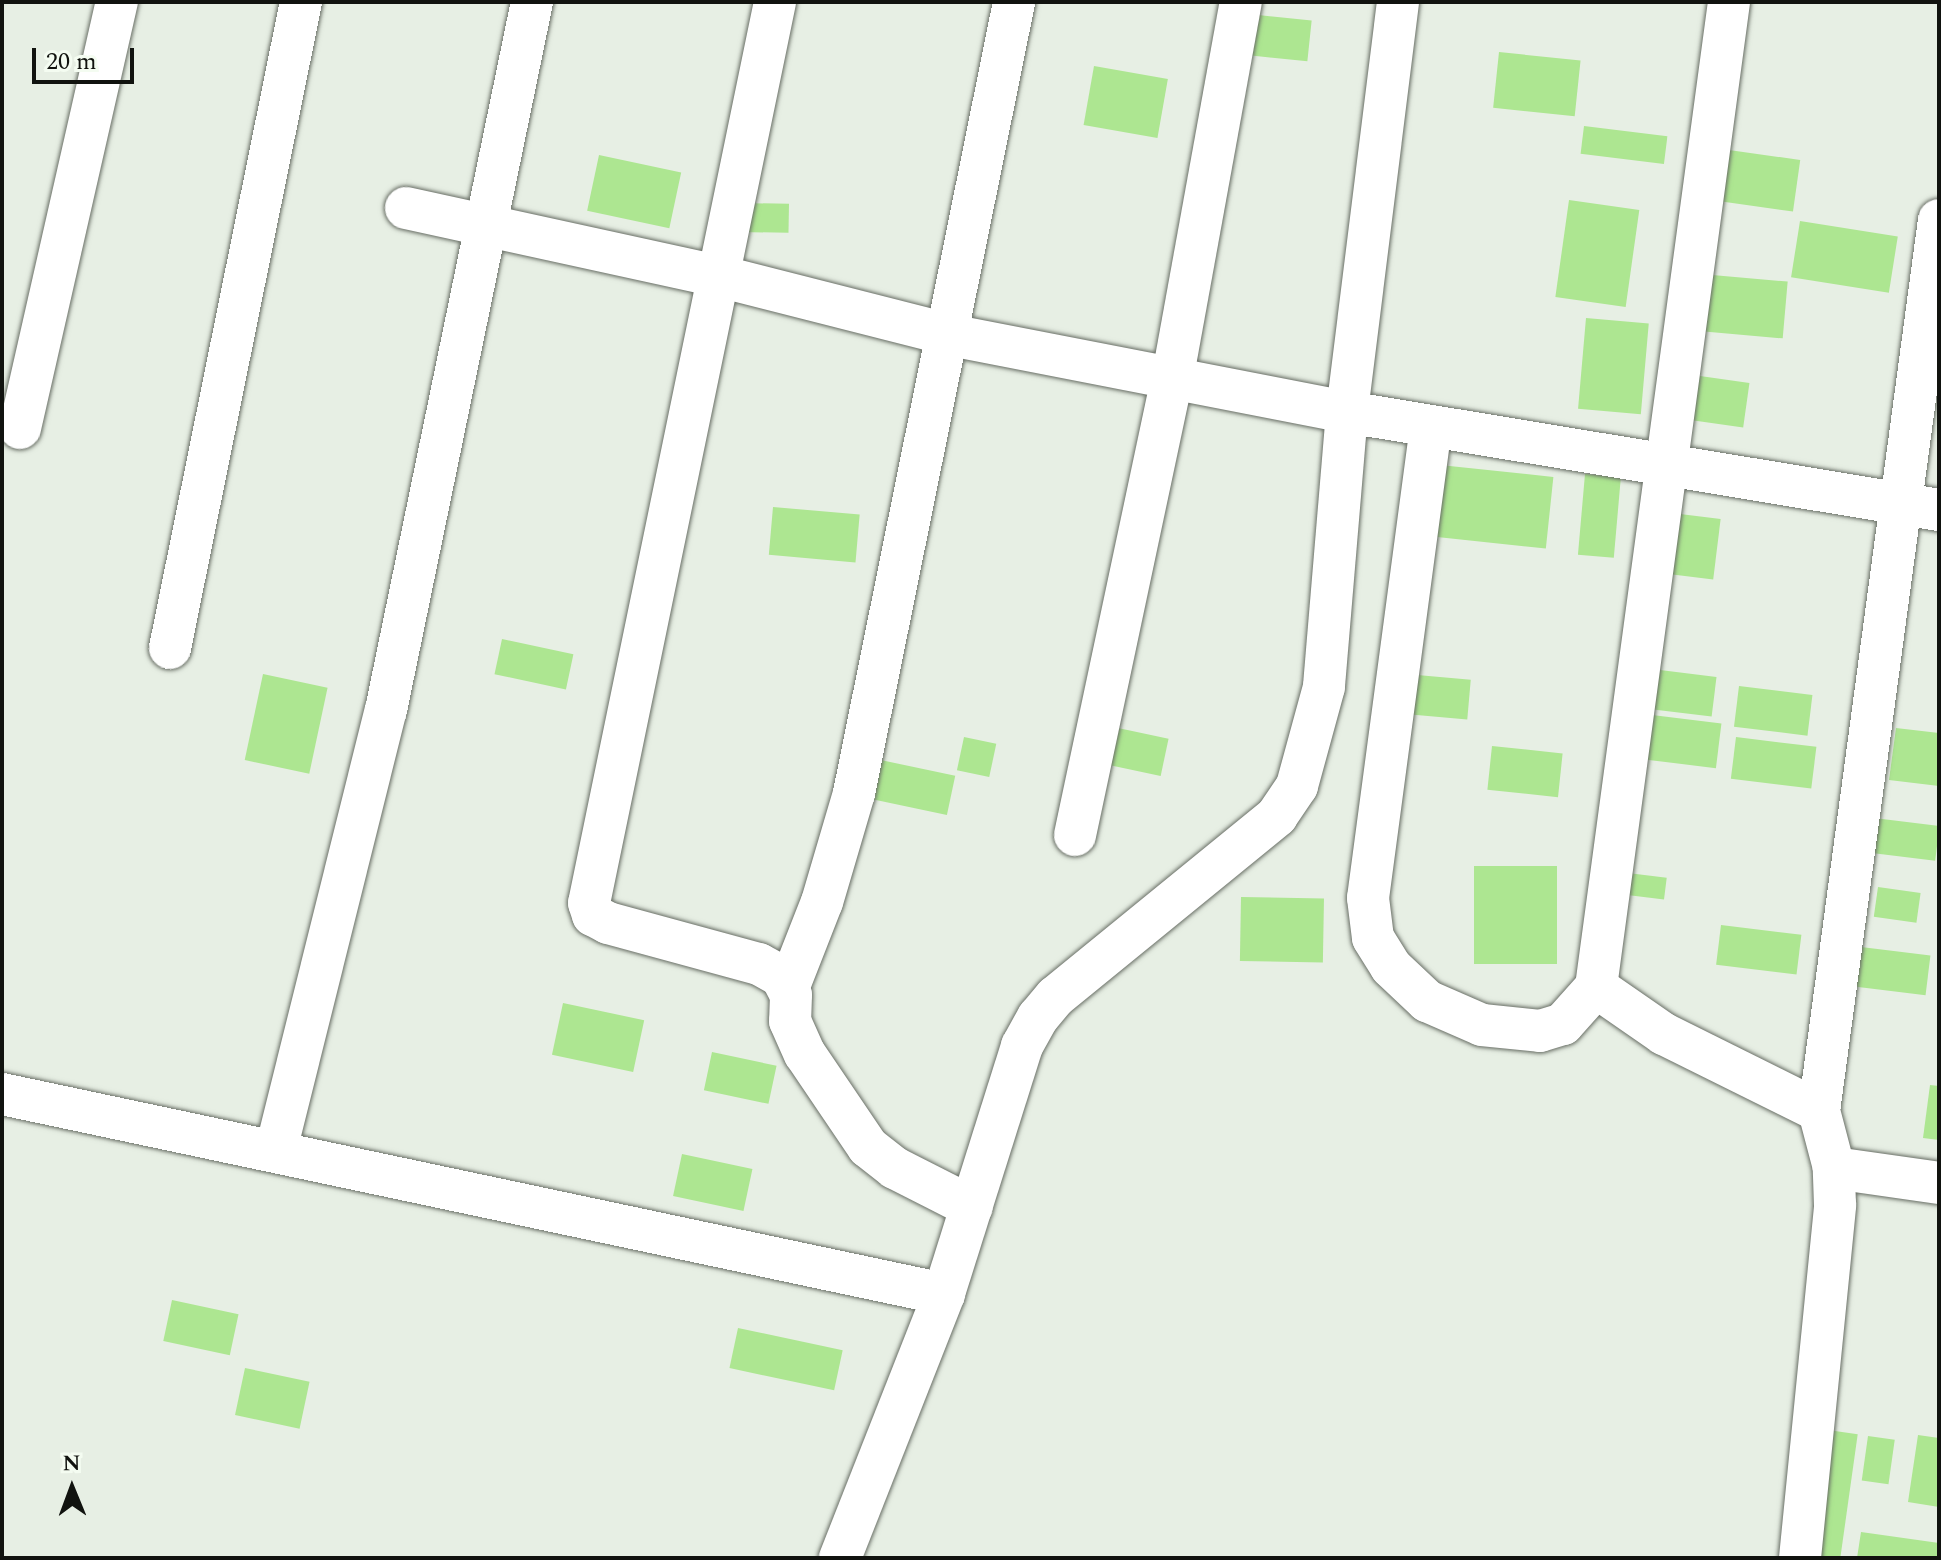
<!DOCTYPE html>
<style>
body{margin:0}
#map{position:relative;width:1941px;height:1560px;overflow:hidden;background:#e7efe4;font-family:Spectral,serif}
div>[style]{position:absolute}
.building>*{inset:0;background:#ade691;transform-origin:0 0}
.roads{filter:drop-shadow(0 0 2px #686e65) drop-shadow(0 0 2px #686e65)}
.minor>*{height:42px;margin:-21px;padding:0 21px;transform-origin:21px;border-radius:21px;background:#fff}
span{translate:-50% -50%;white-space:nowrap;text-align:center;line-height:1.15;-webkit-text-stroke:7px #f4fcf1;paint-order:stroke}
.frame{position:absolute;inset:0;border:4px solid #11130f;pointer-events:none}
.north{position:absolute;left:32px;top:1448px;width:80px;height:80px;-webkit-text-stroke:6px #f4fcf1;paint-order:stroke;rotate:359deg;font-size:22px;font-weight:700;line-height:32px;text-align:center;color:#11130f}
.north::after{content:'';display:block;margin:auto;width:28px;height:36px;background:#11130f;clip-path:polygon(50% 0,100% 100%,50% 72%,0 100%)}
.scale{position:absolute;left:32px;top:48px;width:102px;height:36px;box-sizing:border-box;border:4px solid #11130f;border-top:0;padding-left:10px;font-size:24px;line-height:28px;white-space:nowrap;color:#11130f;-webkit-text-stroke:6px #f4fcf1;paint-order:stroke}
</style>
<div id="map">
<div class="building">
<i style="left:1249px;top:14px;width:63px;height:41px;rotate:6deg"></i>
<i style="left:1499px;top:52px;width:82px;height:56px;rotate:6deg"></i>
<i style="left:1094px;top:66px;width:75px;height:60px;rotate:10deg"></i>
<i style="left:1584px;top:126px;width:84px;height:28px;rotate:7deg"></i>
<i style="left:1722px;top:149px;width:79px;height:52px;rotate:8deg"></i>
<i style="left:599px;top:155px;width:84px;height:57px;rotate:12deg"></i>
<i style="left:1569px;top:200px;width:71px;height:98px;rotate:8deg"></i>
<i style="left:742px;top:203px;width:47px;height:29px;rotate:1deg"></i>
<i style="left:1800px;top:221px;width:99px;height:57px;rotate:9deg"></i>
<i style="left:1701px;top:274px;width:87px;height:57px;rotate:5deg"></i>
<i style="left:1586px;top:318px;width:63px;height:91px;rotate:5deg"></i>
<i style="left:1693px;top:375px;width:57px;height:45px;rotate:8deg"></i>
<i style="left:1440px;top:465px;width:114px;height:72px;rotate:6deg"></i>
<i style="left:1585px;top:474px;width:36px;height:81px;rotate:5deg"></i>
<i style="left:773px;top:507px;width:87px;height:48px;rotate:5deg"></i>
<i style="left:1672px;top:513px;width:49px;height:61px;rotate:7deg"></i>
<i style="left:502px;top:639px;width:73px;height:36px;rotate:12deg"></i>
<i style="left:1652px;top:669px;width:65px;height:40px;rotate:7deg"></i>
<i style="left:263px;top:674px;width:66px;height:88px;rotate:12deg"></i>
<i style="left:1406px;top:674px;width:65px;height:40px;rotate:5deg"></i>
<i style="left:1739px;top:686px;width:74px;height:41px;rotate:7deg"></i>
<i style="left:1644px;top:714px;width:78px;height:45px;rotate:7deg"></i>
<i style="left:1104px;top:725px;width:66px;height:38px;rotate:12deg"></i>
<i style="clip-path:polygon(1896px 728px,1939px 733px,1939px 786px,1889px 780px)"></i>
<i style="left:964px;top:737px;width:33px;height:34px;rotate:12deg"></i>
<i style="left:1736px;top:737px;width:81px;height:42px;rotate:7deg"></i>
<i style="left:1492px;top:746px;width:71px;height:44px;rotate:6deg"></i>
<i style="left:876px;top:759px;width:81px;height:40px;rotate:12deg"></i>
<i style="left:1866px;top:817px;width:74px;height:35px;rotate:7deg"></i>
<i style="left:1474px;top:866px;width:83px;height:98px"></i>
<i style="left:1628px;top:873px;width:39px;height:22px;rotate:7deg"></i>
<i style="left:1878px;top:887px;width:43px;height:30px;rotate:8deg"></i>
<i style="left:1241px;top:897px;width:83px;height:64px;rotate:1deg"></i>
<i style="left:1721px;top:925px;width:81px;height:40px;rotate:7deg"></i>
<i style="left:1853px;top:946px;width:78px;height:40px;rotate:7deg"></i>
<i style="left:563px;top:1003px;width:83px;height:53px;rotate:12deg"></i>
<i style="left:712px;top:1052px;width:66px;height:39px;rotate:12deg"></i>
<i style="clip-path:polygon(1930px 1085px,1939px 1086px,1939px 1140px,1923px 1138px)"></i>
<i style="left:682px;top:1154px;width:72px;height:43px;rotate:12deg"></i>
<i style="left:172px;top:1300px;width:68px;height:42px;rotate:12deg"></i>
<i style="left:738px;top:1328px;width:107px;height:41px;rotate:12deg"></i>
<i style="left:245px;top:1368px;width:66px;height:48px;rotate:12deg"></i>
<i style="left:1828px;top:1430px;width:30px;height:126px;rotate:8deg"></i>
<i style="clip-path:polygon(1918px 1435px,1939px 1438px,1939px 1507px,1908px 1502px)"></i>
<i style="left:1868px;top:1436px;width:27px;height:45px;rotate:8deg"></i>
<i style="clip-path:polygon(1861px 1532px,1939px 1543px,1939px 1558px,1857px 1558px)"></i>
</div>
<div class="roads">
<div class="minor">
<i style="left:775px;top:2px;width:920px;rotate:101.66deg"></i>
<i style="left:589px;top:903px;width:13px;rotate:72deg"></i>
<i style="left:593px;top:915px;width:17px;rotate:28deg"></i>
<i style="left:608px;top:923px;width:156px;rotate:15.2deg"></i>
<i style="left:759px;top:964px;width:25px;rotate:29deg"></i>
<i style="left:781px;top:976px;width:21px;rotate:62deg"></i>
<i style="left:791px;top:995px;width:26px;rotate:92deg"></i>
<i style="left:790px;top:1021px;width:36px;rotate:66deg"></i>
<i style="left:805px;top:1054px;width:112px;rotate:55.9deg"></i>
<i style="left:868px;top:1147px;width:34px;rotate:38deg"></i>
<i style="left:895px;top:1168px;width:86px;rotate:26.9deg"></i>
<i style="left:1398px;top:2px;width:413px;rotate:97.1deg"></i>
<i style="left:1347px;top:412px;width:600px;rotate:9.4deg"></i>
<i style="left:406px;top:208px;width:320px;rotate:12.3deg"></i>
<i style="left:719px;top:276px;width:238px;rotate:14.3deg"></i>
<i style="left:950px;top:335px;width:404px;rotate:11deg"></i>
<i style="left:1347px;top:412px;width:276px;rotate:94.8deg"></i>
<i style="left:1324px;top:687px;width:103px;rotate:105.3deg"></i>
<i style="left:1297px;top:786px;width:36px;rotate:124deg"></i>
<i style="left:1277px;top:816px;width:286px;rotate:140.8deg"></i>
<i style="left:1055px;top:997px;width:26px;rotate:130deg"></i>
<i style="left:1038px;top:1017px;width:33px;rotate:119deg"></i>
<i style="left:1022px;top:1046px;width:260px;rotate:107.5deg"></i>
<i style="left:944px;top:1294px;width:284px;rotate:111.5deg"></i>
<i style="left:1431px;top:426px;width:476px;rotate:97.6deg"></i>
<i style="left:1368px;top:898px;width:40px;rotate:82.9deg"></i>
<i style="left:1373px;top:938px;width:34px;rotate:58deg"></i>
<i style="left:1391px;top:967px;width:50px;rotate:43.4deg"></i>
<i style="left:1427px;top:1001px;width:60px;rotate:23.6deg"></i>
<i style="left:1482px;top:1025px;width:58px;rotate:5.9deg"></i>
<i style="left:1540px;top:1031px;width:24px;rotate:-17deg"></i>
<i style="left:1563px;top:1024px;width:50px;rotate:-48.3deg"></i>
<i style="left:1596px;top:987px;width:994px;rotate:-82.31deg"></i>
<i style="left:20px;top:428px;width:437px;rotate:-77.2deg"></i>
<i style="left:170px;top:648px;width:659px;rotate:-78.54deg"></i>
<i style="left:1075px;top:835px;width:470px;rotate:-78deg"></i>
<i style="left:1173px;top:375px;width:379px;rotate:-79.7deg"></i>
<i style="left:789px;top:986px;width:90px;rotate:-68.6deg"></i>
<i style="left:822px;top:902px;width:114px;rotate:-73.6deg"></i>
<i style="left:854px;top:793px;width:807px;rotate:-78.56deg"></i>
<i style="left:1596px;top:987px;width:83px;rotate:34.7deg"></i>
<i style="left:1664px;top:1034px;width:173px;rotate:26.4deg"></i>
<i style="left:2px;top:1094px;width:963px;rotate:11.99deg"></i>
<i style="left:276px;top:1150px;width:454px;rotate:-76deg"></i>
<i style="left:386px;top:710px;width:723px;rotate:-78.35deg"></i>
<i style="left:1834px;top:1168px;width:106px;rotate:8.1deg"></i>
<i style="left:1800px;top:1558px;width:355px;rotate:-84.3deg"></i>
<i style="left:1835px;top:1205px;width:37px;rotate:-92deg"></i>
<i style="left:1834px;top:1168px;width:59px;rotate:-104.7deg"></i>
<i style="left:1819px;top:1111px;width:899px;rotate:-82.33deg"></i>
</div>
</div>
<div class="frame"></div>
<div class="north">N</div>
<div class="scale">20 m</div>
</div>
